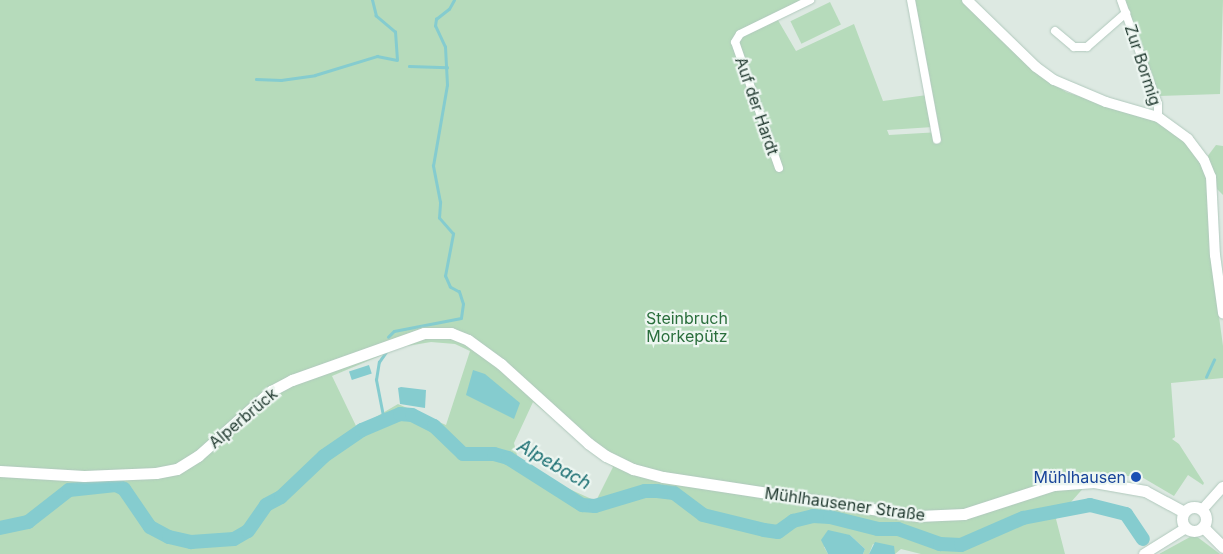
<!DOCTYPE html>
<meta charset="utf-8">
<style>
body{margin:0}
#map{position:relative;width:1223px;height:554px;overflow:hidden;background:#dde9e2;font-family:Inter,sans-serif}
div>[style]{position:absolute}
.green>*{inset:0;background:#b6dbbb;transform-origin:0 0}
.water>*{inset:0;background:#85cccf;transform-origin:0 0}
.stream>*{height:2.5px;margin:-1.25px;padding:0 1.25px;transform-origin:1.25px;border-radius:1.25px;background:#85cccf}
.river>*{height:14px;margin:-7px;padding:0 7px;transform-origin:7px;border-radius:7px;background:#85cccf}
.roads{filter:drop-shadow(0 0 1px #b1c9bd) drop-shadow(0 0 1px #b1c9bd)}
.minor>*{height:8px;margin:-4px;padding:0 4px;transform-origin:4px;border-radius:4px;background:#fff}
.tertiary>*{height:10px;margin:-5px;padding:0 5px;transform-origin:5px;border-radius:5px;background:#fff}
.secondary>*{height:11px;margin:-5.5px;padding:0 5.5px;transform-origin:5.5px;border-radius:5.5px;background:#fff}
.secondary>.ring{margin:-5.5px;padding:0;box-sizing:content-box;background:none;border:11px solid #fff;border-radius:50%}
.dots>*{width:14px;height:14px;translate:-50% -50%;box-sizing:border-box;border:2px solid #edf6f1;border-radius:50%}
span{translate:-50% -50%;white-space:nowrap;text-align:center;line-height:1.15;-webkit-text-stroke:4.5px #edf6f1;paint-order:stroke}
.street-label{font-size:16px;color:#1f382e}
.park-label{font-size:16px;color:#2a6e3c}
.transit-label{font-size:16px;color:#164399}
.right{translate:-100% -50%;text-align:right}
.water-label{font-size:18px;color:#1b6f72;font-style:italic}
</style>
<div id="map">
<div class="green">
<i style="clip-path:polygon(evenodd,0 0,800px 0,775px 15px,796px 51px,854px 24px,883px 101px,927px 95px,933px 127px,887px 130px,889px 135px,940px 132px,915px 0,962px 0,1038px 74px,1066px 92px,1158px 122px,1187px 143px,1200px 162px,1207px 181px,1211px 258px,1223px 346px,1223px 378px,1171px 383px,1175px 437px,1172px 439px,1179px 444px,1204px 483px,1203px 485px,1188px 475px,1174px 496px,1140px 476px,1094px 476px,1056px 519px,1065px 554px,921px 554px,901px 549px,895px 554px,873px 544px,869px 554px,863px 554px,865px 549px,850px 535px,824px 547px,828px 554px,0 554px,0 0,431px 342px,455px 344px,470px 351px,446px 425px,398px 404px,357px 428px,332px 376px,401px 347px,431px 342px,0 0,533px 402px,613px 467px,596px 501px,520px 467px,514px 443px,533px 402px)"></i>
<i style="clip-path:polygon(1124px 0,1223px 0,1220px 94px,1159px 96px)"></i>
<i style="left:830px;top:2px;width:25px;height:44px;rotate:64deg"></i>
<i style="clip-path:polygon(1216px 145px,1223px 146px,1223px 195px,1217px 189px,1207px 157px)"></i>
<i style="clip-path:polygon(1196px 536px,1220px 554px,1159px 554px,1190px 537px)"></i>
</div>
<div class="water">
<i style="left:369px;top:365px;width:9px;height:21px;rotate:72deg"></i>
<i style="clip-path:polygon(473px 370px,485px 374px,520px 403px,514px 419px,466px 395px)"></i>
<i style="clip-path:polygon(401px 387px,426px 390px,425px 408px,400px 404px,398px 388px)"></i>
<i style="clip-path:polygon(828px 530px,850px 535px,865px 549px,863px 554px,828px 554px,821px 540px)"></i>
<i style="clip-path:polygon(875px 542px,894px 546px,895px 554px,869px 554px)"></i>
</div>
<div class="stream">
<i style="left:409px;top:66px;width:38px;rotate:2deg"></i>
<i style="left:256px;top:79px;width:25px;rotate:2deg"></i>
<i style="left:281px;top:80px;width:34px;rotate:-8deg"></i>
<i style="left:315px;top:75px;width:65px;rotate:-17deg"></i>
<i style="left:377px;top:56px;width:20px;rotate:11deg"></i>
<i style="left:397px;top:60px;width:28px;rotate:-94deg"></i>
<i style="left:395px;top:32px;width:25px;rotate:-140deg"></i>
<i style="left:376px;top:16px;width:16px;rotate:-104deg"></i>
<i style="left:388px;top:337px;width:8px;rotate:-45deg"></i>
<i style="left:394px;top:331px;width:68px;rotate:-11deg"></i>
<i style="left:461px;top:318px;width:14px;rotate:-82deg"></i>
<i style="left:463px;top:304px;width:13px;rotate:-108deg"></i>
<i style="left:459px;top:292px;width:10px;rotate:-151deg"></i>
<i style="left:450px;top:287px;width:12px;rotate:-114deg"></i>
<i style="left:445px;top:276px;width:43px;rotate:-79.2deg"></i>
<i style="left:453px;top:234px;width:21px;rotate:-131deg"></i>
<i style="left:439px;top:218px;width:16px;rotate:-86deg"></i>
<i style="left:440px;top:202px;width:37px;rotate:-101deg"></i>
<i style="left:433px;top:166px;width:82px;rotate:-80.2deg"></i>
<i style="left:447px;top:85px;width:38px;rotate:-93deg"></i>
<i style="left:445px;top:47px;width:23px;rotate:-115deg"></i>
<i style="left:435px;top:26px;width:7px;rotate:-82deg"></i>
<i style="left:436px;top:19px;width:16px;rotate:-38deg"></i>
<i style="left:449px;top:9px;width:10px;rotate:-61deg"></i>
<i style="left:1206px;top:377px;width:19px;rotate:-65deg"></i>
<i style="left:384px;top:421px;width:42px;rotate:-101deg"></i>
<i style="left:376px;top:380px;width:18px;rotate:-81deg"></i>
<i style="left:379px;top:362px;width:12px;rotate:-55deg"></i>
</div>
<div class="river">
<i style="left:0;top:528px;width:29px;rotate:-12deg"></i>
<i style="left:28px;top:522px;width:52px;rotate:-38deg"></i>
<i style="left:69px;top:490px;width:47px;rotate:-6.1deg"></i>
<i style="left:116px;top:485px;width:9px;rotate:27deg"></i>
<i style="left:124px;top:489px;width:46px;rotate:55.6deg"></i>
<i style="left:150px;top:527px;width:21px;rotate:28deg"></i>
<i style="left:169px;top:537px;width:23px;rotate:13deg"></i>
<i style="left:191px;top:542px;width:43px;rotate:-4deg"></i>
<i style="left:234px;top:539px;width:16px;rotate:-30deg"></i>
<i style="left:248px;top:531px;width:32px;rotate:-55deg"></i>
<i style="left:266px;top:505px;width:17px;rotate:-28deg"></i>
<i style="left:281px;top:497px;width:59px;rotate:-43.6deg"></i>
<i style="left:324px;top:456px;width:46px;rotate:-34.4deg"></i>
<i style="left:362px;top:430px;width:41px;rotate:-22.8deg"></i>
<i style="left:400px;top:414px;width:12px;rotate:5deg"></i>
<i style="left:412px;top:415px;width:25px;rotate:27deg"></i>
<i style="left:434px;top:426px;width:40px;rotate:44deg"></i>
<i style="left:463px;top:454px;width:31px"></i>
<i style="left:494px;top:454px;width:15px;rotate:16deg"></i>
<i style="left:508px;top:458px;width:88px;rotate:32.4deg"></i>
<i style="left:582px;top:505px;width:13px;rotate:4deg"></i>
<i style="left:595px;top:506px;width:52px;rotate:-16.7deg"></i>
<i style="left:645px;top:491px;width:12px"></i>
<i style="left:657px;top:491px;width:17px;rotate:7deg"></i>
<i style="left:674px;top:493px;width:36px;rotate:37deg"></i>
<i style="left:703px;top:515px;width:63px;rotate:13.8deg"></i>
<i style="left:764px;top:530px;width:14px;rotate:8deg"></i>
<i style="left:778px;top:532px;width:19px;rotate:-36deg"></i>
<i style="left:793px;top:521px;width:21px;rotate:-14deg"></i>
<i style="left:813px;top:516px;width:17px;rotate:3deg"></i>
<i style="left:830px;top:517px;width:49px;rotate:14deg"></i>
<i style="left:878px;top:529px;width:20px"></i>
<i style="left:898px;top:529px;width:45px;rotate:19.7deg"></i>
<i style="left:940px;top:544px;width:21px;rotate:3deg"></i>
<i style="left:961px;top:545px;width:68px;rotate:-23.5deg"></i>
<i style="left:1023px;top:518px;width:68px;rotate:-11deg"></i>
<i style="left:1090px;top:505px;width:37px;rotate:14deg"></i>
<i style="left:1126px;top:514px;width:30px;rotate:56deg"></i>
</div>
<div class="roads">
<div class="minor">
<i style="left:911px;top:0;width:142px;rotate:79.5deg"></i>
<i style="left:1121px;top:0;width:110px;rotate:70.4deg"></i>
<i style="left:1158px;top:104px;width:13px;rotate:90deg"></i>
<i style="left:1055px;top:31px;width:25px;rotate:40deg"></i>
<i style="left:1074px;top:47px;width:13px"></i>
<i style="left:1087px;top:47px;width:52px;rotate:-41.1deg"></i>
<i style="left:779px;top:168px;width:133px;rotate:-109.2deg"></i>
<i style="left:735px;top:42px;width:9px;rotate:-58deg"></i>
<i style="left:740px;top:34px;width:78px;rotate:-25.9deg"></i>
</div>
<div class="tertiary">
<i style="left:967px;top:0;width:96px;rotate:44.2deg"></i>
<i style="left:1036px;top:67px;width:22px;rotate:36deg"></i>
<i style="left:1054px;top:80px;width:56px;rotate:22.9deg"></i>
<i style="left:1106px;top:102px;width:54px;rotate:16.1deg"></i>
<i style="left:1158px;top:117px;width:37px;rotate:36deg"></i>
<i style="left:1188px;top:139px;width:26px;rotate:53deg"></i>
<i style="left:1204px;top:160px;width:18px;rotate:68deg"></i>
<i style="left:1211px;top:177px;width:78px;rotate:87.1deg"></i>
<i style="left:1215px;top:255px;width:59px;rotate:82.1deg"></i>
<i style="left:1202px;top:510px;width:31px;rotate:-48deg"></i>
<i style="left:1144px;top:554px;width:49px;rotate:-31.8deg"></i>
</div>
<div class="secondary">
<i style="left:0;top:471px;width:84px;rotate:3.4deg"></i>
<i style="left:84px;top:476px;width:72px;rotate:-2.4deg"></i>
<i style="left:156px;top:473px;width:21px;rotate:-11deg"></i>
<i style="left:177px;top:469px;width:25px;rotate:-32deg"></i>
<i style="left:198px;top:456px;width:98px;rotate:-41.7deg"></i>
<i style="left:271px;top:391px;width:24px;rotate:-28deg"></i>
<i style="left:292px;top:380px;width:140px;rotate:-19.6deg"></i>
<i style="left:424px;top:333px;width:27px"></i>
<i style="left:451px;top:333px;width:18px;rotate:22deg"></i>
<i style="left:468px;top:340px;width:41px;rotate:36deg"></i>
<i style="left:501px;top:364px;width:118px;rotate:42.2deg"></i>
<i style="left:588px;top:443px;width:22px;rotate:36deg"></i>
<i style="left:606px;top:456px;width:30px;rotate:26deg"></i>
<i style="left:633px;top:469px;width:31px;rotate:15deg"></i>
<i style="left:663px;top:477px;width:258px;rotate:8.7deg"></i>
<i style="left:918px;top:516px;width:46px;rotate:-2.5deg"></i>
<i style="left:964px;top:514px;width:95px;rotate:-17.9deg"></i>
<i style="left:1054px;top:485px;width:40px;rotate:-4.3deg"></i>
<i style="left:1094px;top:482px;width:52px;rotate:10deg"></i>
<i style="left:1145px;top:491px;width:44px;rotate:28.3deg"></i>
<i class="ring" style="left:1182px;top:507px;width:13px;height:13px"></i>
<i style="left:1203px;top:527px;width:28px;rotate:45deg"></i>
</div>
</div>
<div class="dots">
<i style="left:1136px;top:477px;background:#1a4fb4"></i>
</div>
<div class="street-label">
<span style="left:1143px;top:65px;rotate:72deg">Zur Bormig</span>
<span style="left:757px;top:106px;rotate:71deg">Auf der Hardt</span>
<span style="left:243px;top:418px;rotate:-40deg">Alperbrück</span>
<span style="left:845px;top:504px;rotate:8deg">Mühlhausener Straße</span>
</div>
<div class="park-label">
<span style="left:687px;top:327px">Steinbruch<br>Morkepütz</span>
</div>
<div class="transit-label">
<span class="right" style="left:1126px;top:477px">Mühlhausen</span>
</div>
<div class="water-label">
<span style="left:554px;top:465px;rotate:30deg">Alpebach</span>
</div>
</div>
